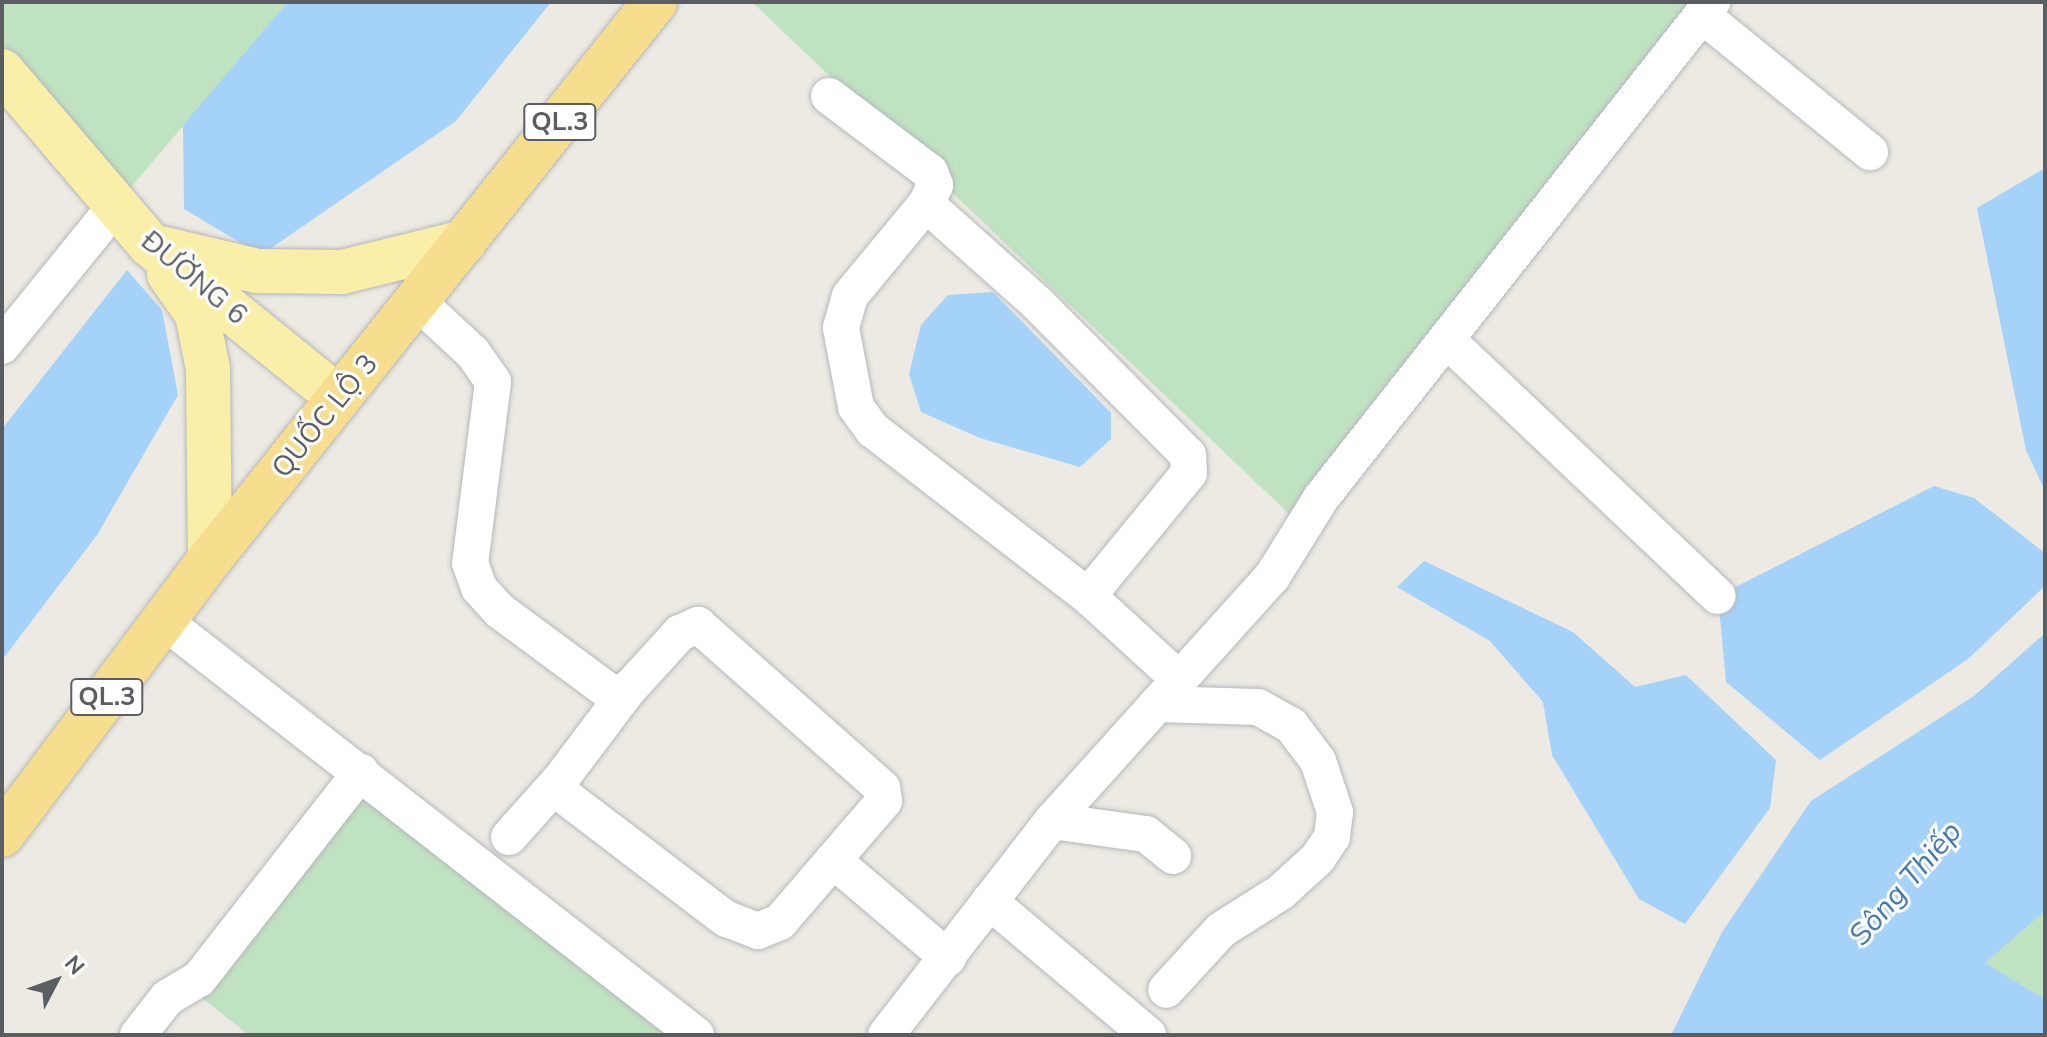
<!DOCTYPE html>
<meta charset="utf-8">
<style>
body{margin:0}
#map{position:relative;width:2047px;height:1037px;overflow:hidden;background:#eceae2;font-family:"Nunito Sans",sans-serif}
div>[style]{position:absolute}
.green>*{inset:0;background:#bfe2c0}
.water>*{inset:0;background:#a4d2f9}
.roads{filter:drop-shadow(0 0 2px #b4b7bb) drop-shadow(0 0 2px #b4b7bb)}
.minor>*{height:36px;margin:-18px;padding:0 18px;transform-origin:18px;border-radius:18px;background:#fff}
.major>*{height:44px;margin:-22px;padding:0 22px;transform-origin:22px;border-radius:22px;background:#faefa9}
.highway>*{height:44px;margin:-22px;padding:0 22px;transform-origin:22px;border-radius:22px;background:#f6de8e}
span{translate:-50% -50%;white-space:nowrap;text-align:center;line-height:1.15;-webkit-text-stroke:6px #fff;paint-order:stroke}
.shield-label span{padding:2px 6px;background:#fff;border:2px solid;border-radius:6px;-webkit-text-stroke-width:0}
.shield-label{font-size:26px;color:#5a5d61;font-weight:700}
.street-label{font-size:28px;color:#5a5d61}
.water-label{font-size:30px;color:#4679b2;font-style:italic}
.frame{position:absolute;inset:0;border:4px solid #5a5d61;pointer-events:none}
.north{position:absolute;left:16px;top:941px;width:80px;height:80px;-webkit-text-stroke:6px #fff;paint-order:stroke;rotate:49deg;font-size:22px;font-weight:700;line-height:32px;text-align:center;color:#5a5d61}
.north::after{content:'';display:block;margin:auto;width:28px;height:36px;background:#5a5d61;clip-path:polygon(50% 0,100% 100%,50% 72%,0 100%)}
</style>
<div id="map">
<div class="green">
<i style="clip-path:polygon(2px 2px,288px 2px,116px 205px,2px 71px)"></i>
<i style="clip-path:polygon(752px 2px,1711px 2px,1303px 527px)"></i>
<i style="clip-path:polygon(361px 772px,696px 1035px,249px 1035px,187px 986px)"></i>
<i style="clip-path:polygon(2045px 911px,2045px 999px,1984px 963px)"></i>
</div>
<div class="water">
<i style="clip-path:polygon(288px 2px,551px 2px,456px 121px,261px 255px,184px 209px,183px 125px)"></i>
<i style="clip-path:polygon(2045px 168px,2045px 491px,2026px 450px,1977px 208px)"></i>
<i style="clip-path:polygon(127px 270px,162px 310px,178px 395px,97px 535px,2px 660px,2px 429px)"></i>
<i style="clip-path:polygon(993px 292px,1111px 413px,1111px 439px,1080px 467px,980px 438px,921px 412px,909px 374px,921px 325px,948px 295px)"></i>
<i style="clip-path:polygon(1934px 486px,1974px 498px,2045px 553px,2045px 586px,1968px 659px,1820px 760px,1726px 682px,1718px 596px)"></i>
<i style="clip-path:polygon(1424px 561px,1573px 632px,1635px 687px,1686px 675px,1776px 760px,1770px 808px,1685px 924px,1639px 899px,1552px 755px,1543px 702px,1490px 641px,1397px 587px)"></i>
<i style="clip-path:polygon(2045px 633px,2045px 911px,1985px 963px,2045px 999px,2045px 1035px,1671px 1035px,1722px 932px,1811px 801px,1974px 696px)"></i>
</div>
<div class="roads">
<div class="minor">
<i style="left:1702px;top:15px;width:217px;rotate:39.2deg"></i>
<i style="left:829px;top:96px;width:126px;rotate:37deg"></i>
<i style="left:930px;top:172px;width:14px;rotate:69deg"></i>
<i style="left:935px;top:185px;width:21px;rotate:115deg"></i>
<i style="left:926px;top:204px;width:119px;rotate:129.6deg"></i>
<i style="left:850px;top:296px;width:33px;rotate:106deg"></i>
<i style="left:841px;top:328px;width:80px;rotate:79.2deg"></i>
<i style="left:856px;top:407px;width:29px;rotate:54deg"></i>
<i style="left:873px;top:430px;width:272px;rotate:37.7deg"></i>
<i style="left:1088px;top:596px;width:123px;rotate:42.4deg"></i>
<i style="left:926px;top:204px;width:149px;rotate:41.7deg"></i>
<i style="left:1037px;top:303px;width:214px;rotate:45.2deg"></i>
<i style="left:1188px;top:455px;width:18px;rotate:87deg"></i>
<i style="left:1189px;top:473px;width:159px;rotate:129.4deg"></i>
<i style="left:417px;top:301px;width:76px;rotate:42.9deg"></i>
<i style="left:473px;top:353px;width:35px;rotate:55deg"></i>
<i style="left:493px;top:382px;width:182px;rotate:97.2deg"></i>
<i style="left:470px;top:563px;width:27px;rotate:70deg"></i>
<i style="left:479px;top:588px;width:31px;rotate:48deg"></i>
<i style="left:500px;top:611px;width:138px;rotate:36.5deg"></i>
<i style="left:611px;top:693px;width:16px;rotate:-7deg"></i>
<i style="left:627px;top:691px;width:79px;rotate:-47.6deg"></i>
<i style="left:680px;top:633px;width:20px;rotate:-24deg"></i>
<i style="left:698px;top:625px;width:246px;rotate:41.5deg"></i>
<i style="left:882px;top:788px;width:13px;rotate:81deg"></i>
<i style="left:884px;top:801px;width:160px;rotate:130.7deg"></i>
<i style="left:780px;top:922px;width:24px;rotate:158deg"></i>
<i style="left:758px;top:931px;width:34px;rotate:-159deg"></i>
<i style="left:726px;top:919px;width:205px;rotate:-142.7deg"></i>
<i style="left:563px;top:795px;width:15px;rotate:-101deg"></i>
<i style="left:560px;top:780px;width:111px;rotate:-53deg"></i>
<i style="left:1448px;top:341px;width:371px;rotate:43.4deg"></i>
<i style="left:2px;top:346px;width:181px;rotate:-51deg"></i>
<i style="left:165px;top:622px;width:673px;rotate:37.87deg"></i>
<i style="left:1157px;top:704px;width:101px;rotate:1.7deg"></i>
<i style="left:1258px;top:707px;width:38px;rotate:29deg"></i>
<i style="left:1291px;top:725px;width:45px;rotate:53.1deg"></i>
<i style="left:1318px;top:761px;width:54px;rotate:71.6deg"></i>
<i style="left:1335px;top:812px;width:25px;rotate:97deg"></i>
<i style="left:1332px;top:837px;width:25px;rotate:124deg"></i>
<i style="left:1318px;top:858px;width:50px;rotate:137.4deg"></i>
<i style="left:1281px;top:892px;width:71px;rotate:147.7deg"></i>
<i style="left:1221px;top:930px;width:81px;rotate:132.5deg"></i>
<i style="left:1052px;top:821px;width:329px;rotate:-48deg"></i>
<i style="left:1272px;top:577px;width:93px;rotate:-58.2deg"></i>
<i style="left:1321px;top:498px;width:632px;rotate:-51.75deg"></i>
<i style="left:509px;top:837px;width:76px;rotate:-48.2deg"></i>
<i style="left:833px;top:860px;width:151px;rotate:40.4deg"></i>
<i style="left:989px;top:901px;width:208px;rotate:40.1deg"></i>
<i style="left:138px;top:1035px;width:47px;rotate:-51.9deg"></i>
<i style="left:167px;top:998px;width:37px;rotate:-31deg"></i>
<i style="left:199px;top:979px;width:263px;rotate:-52deg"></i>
<i style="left:886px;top:1035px;width:271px;rotate:-52.2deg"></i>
<i style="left:1052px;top:821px;width:95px;rotate:7.9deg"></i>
<i style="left:1146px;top:834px;width:35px;rotate:39deg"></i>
</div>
<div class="major">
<i style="left:2px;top:71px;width:228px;rotate:49.6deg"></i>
<i style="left:150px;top:245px;width:243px;rotate:39deg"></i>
<i style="left:160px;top:248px;width:100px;rotate:13.3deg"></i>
<i style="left:257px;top:271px;width:85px;rotate:0.7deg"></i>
<i style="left:342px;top:272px;width:126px;rotate:-13.8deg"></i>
<i style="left:169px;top:274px;width:49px;rotate:55deg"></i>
<i style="left:197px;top:314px;width:56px;rotate:78.7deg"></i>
<i style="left:208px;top:369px;width:190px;rotate:89.4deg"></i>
</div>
<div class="highway">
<i style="left:2px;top:835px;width:346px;rotate:-53deg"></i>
<i style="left:210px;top:559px;width:713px;rotate:-51.38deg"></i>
</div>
</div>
<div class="shield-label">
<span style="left:560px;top:122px">QL.3</span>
<span style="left:107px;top:697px">QL.3</span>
</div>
<div class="street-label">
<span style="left:194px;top:278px;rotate:40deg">ĐƯỜNG 6</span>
<span style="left:325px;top:416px;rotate:-51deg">QUỐC LỘ 3</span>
</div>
<div class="water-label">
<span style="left:1906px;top:884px;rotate:-49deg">Sông Thiếp</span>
</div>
<div class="frame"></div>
<div class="north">N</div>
</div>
